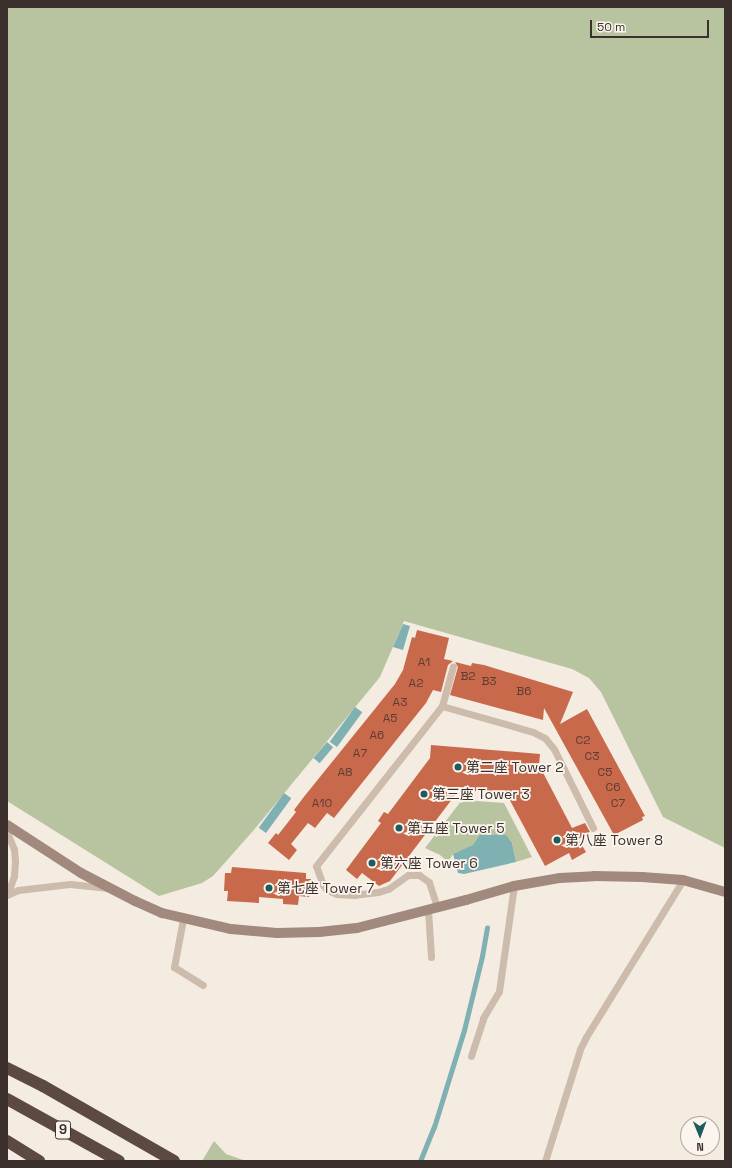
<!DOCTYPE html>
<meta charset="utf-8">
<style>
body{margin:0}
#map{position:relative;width:732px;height:1168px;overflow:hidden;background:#f4ebe1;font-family:"Space Grotesk","Noto Sans SC",sans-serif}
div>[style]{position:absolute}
.green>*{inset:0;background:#b8c4a0}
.water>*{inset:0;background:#7fb0b2;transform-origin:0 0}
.stream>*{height:5px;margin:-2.5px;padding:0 2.5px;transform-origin:2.5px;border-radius:2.5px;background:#7fb0b2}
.building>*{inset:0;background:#c8694b}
.service>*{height:7px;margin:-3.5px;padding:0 3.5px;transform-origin:3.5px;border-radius:3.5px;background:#cdbbac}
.secondary>*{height:10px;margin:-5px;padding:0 5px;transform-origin:5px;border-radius:5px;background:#a18a7d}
.motorway>*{height:12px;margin:-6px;padding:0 6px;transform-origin:6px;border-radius:6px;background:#5c4a42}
.dots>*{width:11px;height:11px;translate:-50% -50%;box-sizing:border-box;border:2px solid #fbf5ee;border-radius:50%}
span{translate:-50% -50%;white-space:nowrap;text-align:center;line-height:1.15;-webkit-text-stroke:3.5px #fbf5ee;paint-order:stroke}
.number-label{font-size:12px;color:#5e3e33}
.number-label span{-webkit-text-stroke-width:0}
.shield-label span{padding:1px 3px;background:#fbf5ee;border:1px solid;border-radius:3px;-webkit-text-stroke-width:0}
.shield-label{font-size:13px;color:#3b302b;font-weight:700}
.poi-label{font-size:14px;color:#3b302b}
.left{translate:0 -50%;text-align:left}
.frame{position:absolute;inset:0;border:8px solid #3b302b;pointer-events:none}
.north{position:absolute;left:680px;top:1116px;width:40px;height:40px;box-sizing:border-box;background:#fbf5ee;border:1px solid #aea6a0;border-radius:50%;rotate:179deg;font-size:11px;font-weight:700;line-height:16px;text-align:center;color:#3b302b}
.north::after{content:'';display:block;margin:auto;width:14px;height:18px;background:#1f5a5e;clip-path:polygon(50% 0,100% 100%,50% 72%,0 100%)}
.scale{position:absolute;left:590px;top:20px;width:119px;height:18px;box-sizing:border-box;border:2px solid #3b302b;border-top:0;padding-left:5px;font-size:12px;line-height:14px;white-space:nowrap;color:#3b302b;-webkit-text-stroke:3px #fbf5ee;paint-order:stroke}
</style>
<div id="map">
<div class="green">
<i style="clip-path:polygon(7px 7px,725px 7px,725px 848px,663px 817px,601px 692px,589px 678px,572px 669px,404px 621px,380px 677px,253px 831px,213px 876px,202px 883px,159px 896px,7px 801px)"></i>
<i style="clip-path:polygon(462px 800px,504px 803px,532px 857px,516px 862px,512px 843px,473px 846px,453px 854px,448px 862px,440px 855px,425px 848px)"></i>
<i style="clip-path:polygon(214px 1141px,226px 1154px,246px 1161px,202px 1161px)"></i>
</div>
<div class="water">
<i style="clip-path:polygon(403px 624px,410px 626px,403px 650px,393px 647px)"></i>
<i style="left:355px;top:707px;width:9px;height:43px;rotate:36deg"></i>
<i style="left:327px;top:742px;width:8px;height:21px;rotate:40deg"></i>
<i style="left:284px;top:793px;width:9px;height:43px;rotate:36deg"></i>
<i style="clip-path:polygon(480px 835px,506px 835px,512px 843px,516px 862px,464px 874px,458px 873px,453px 854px,473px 845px)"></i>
</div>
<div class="stream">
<i style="left:420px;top:1161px;width:37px;rotate:-68deg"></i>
<i style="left:434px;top:1127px;width:102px;rotate:-72.8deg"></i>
<i style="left:464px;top:1030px;width:76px;rotate:-76.3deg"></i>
<i style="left:482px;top:956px;width:29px;rotate:-80deg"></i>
</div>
<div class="building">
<i style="clip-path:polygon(417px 630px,449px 638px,444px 659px,453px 661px,448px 665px,441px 692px,433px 690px,426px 703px,334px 818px,327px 813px,315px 828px,308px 823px,291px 844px,297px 850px,289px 860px,268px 843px,276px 833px,278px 835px,296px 812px,294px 810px,303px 798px,395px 684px,403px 670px,412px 637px,415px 638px)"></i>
<i style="clip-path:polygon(455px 662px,471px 666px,472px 663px,484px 665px,573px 692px,560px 724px,587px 709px,645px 816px,642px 817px,643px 820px,614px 835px,544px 708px,543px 720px,450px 695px,458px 667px)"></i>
<i style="clip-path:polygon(431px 745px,540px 754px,539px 765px,572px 828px,585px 823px,590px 832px,578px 839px,586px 852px,572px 860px,569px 853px,545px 866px,506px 793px,459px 790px,390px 881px,379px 886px,362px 873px,357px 879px,346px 870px,381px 823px,378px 821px,384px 812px,388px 814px,430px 758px)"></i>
<i style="clip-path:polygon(232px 867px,306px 873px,306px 879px,311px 879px,309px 897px,299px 896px,298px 905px,283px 904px,283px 899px,259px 897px,259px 903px,227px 901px,228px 891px,224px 891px,225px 873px,231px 873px)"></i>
</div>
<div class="service">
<i style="left:442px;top:706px;width:95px;rotate:15.9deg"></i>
<i style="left:533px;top:732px;width:13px;rotate:27deg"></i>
<i style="left:545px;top:738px;width:14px;rotate:51deg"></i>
<i style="left:554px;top:749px;width:88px;rotate:63.7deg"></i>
<i style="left:7px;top:832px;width:18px;rotate:68deg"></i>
<i style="left:14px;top:849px;width:12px;rotate:85deg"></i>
<i style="left:15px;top:861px;width:15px;rotate:94deg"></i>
<i style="left:14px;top:876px;width:12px;rotate:110deg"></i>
<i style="left:10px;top:887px;width:4px;rotate:135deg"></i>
<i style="left:7px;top:895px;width:12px;rotate:-24deg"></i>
<i style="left:18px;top:890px;width:52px;rotate:-6.6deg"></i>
<i style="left:70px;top:884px;width:36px;rotate:6deg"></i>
<i style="left:437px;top:907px;width:26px;rotate:-108deg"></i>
<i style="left:429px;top:882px;width:12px;rotate:-145deg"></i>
<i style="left:419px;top:875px;width:11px;rotate:180deg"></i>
<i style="left:408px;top:875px;width:24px;rotate:145deg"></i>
<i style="left:388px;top:889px;width:10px;rotate:163deg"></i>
<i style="left:378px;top:892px;width:23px;rotate:173deg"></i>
<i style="left:355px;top:895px;width:18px;rotate:-177deg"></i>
<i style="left:337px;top:894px;width:11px;rotate:-158deg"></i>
<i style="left:327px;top:890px;width:6px;rotate:-129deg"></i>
<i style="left:323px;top:885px;width:20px;rotate:-110deg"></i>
<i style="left:316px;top:866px;width:204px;rotate:-51.8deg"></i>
<i style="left:442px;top:706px;width:41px;rotate:-74.6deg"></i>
<i style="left:428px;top:910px;width:47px;rotate:86.3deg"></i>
<i style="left:183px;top:919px;width:49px;rotate:100.6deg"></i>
<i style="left:174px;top:967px;width:34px;rotate:32deg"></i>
<i style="left:471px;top:1056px;width:40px;rotate:-72deg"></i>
<i style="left:483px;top:1018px;width:31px;rotate:-59deg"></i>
<i style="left:499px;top:991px;width:106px;rotate:-81.9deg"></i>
<i style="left:545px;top:1161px;width:117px;rotate:-72.6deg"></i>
<i style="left:580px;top:1049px;width:13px;rotate:-63deg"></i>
<i style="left:586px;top:1037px;width:185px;rotate:-58.3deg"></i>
</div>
<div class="secondary">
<i style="left:7px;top:825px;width:88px;rotate:33deg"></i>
<i style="left:81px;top:873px;width:61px;rotate:27.4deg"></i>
<i style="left:135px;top:901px;width:30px;rotate:24deg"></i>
<i style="left:162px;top:913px;width:71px;rotate:13.1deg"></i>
<i style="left:231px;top:929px;width:46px;rotate:5deg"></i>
<i style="left:277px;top:933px;width:42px;rotate:-1.4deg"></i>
<i style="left:319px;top:932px;width:38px;rotate:-6deg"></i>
<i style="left:357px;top:928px;width:113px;rotate:-14.4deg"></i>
<i style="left:466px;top:900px;width:50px;rotate:-16.3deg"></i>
<i style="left:514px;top:886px;width:47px;rotate:-9.9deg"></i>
<i style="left:560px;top:878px;width:34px;rotate:-3deg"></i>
<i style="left:594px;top:876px;width:48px;rotate:1.2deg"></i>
<i style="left:642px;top:877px;width:41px;rotate:4.2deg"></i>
<i style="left:683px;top:880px;width:44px;rotate:15.9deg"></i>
</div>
<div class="motorway">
<i style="left:7px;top:1068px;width:40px;rotate:26.6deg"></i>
<i style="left:43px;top:1086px;width:151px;rotate:29.8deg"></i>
<i style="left:7px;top:1099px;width:128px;rotate:29deg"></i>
<i style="left:7px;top:1141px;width:38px;rotate:32deg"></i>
</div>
<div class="dots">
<i style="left:458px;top:767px;background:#1f5a5e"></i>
<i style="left:424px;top:794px;background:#1f5a5e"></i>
<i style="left:399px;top:828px;background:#1f5a5e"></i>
<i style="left:557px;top:840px;background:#1f5a5e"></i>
<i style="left:372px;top:863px;background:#1f5a5e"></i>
<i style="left:269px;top:888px;background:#1f5a5e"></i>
</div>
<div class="number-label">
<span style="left:424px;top:663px">A1</span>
<span style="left:468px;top:677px">B2</span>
<span style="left:489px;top:682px">B3</span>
<span style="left:416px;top:684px">A2</span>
<span style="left:524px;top:692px">B6</span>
<span style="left:400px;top:703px">A3</span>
<span style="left:390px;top:719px">A5</span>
<span style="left:377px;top:736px">A6</span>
<span style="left:583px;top:741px">C2</span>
<span style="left:360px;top:754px">A7</span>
<span style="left:592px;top:757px">C3</span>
<span style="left:345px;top:773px">A8</span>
<span style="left:605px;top:773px">C5</span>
<span style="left:613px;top:788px">C6</span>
<span style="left:322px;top:804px">A10</span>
<span style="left:618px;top:804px">C7</span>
</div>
<div class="shield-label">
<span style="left:63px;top:1130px">9</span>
</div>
<div class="poi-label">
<span class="left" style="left:466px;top:767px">第二座 Tower 2</span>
<span class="left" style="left:432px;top:794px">第三座 Tower 3</span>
<span class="left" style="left:407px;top:828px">第五座 Tower 5</span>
<span class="left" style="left:565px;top:840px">第八座 Tower 8</span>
<span class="left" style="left:380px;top:863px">第六座 Tower 6</span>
<span class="left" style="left:277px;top:888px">第七座 Tower 7</span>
</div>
<div class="frame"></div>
<div class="north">N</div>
<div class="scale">50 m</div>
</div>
